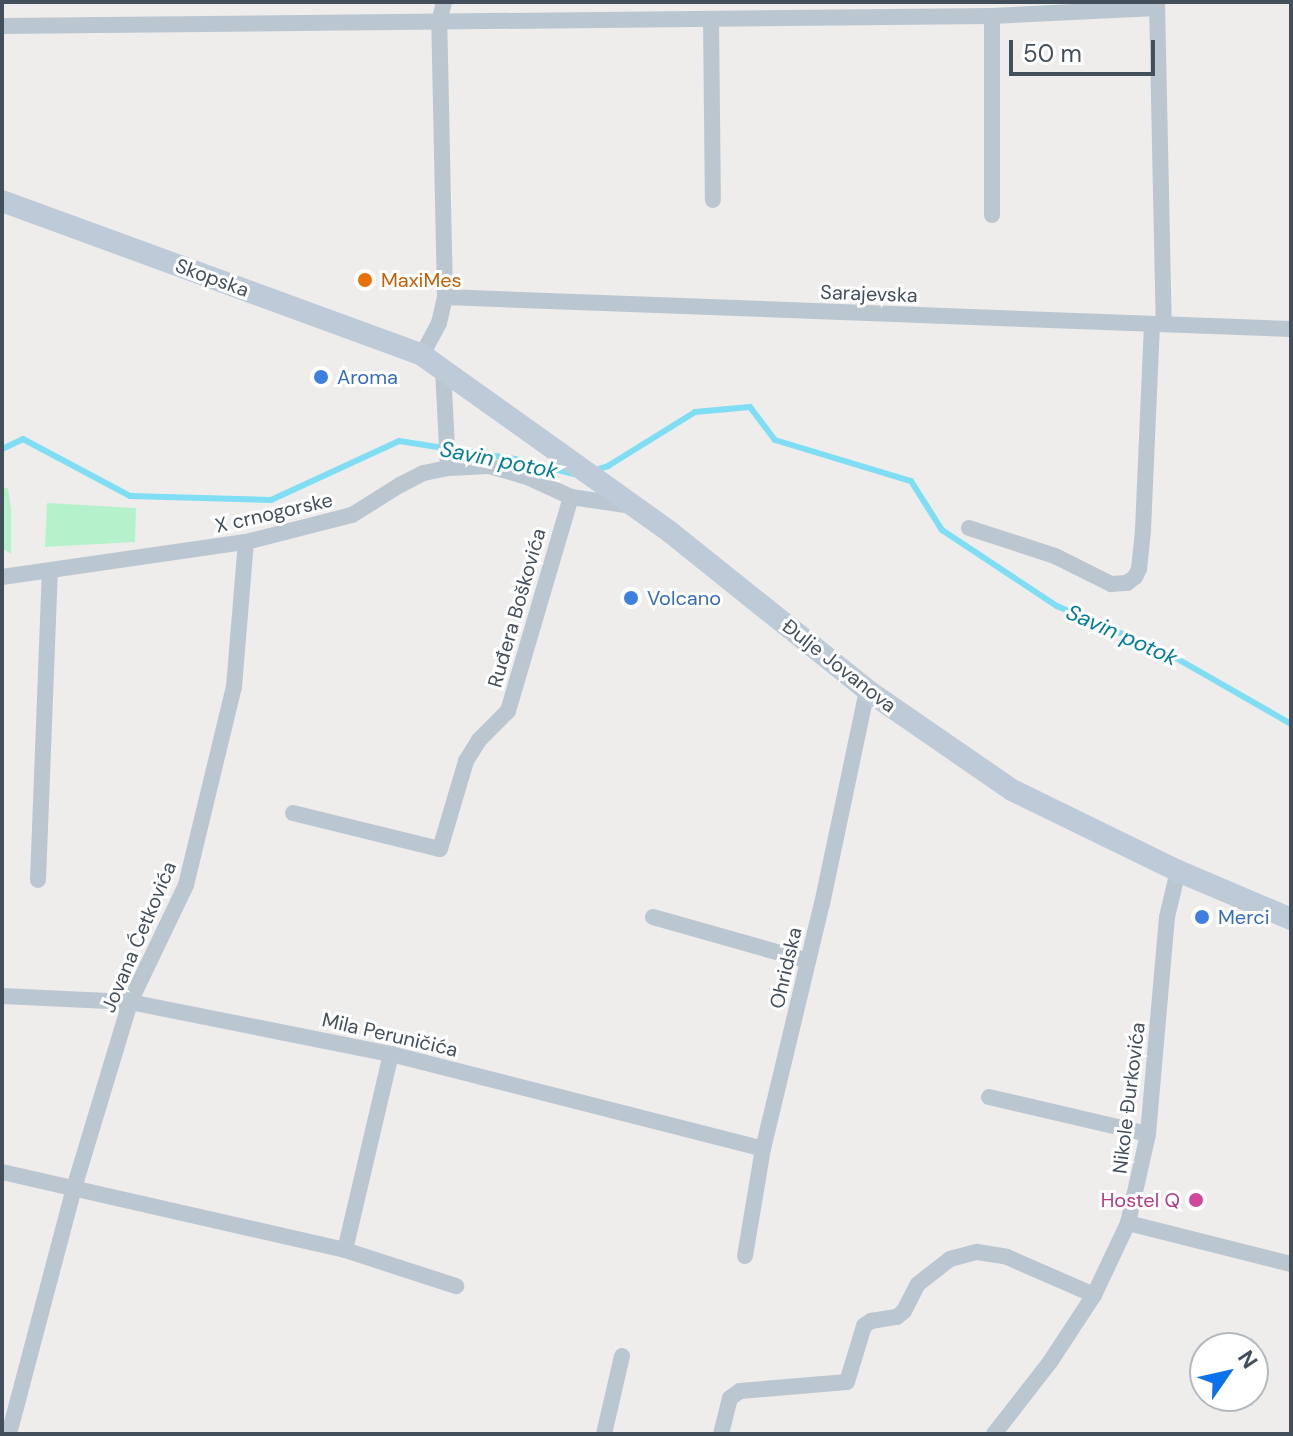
<!DOCTYPE html>
<meta charset="utf-8">
<style>
body{margin:0}
#map{position:relative;width:1293px;height:1436px;overflow:hidden;background:#efecec;font-family:"DM Sans",sans-serif}
div>[style]{position:absolute}
.green>*{inset:0;background:#b5f2cb}
.stream>*{height:6px;margin:-3px;padding:0 3px;transform-origin:3px;border-radius:3px;background:#7fdef3}
.street>*{height:16px;margin:-8px;padding:0 8px;transform-origin:8px;border-radius:8px;background:#bbc7d0}
.secondary>*{height:22px;margin:-11px;padding:0 11px;transform-origin:11px;border-radius:11px;background:#bdcad7}
.dots>*{width:22px;height:22px;translate:-50% -50%;box-sizing:border-box;border:4px solid #fff;border-radius:50%}
span{translate:-50% -50%;white-space:nowrap;text-align:center;line-height:1.15;-webkit-text-stroke:6px #fff;paint-order:stroke}
.street-label{font-size:20px;color:#43505b}
.food-label{font-size:20px;color:#c56008}
.left{translate:0 -50%;text-align:left}
.shop-label{font-size:20px;color:#366cbe}
.hotel-label{font-size:20px;color:#b23c85}
.right{translate:-100% -50%;text-align:right}
.water-label{font-size:22px;color:#037e98;font-style:italic}
.frame{position:absolute;inset:0;border:4px solid #43505b;pointer-events:none}
.north{position:absolute;left:1189px;top:1332px;width:80px;height:80px;box-sizing:border-box;background:#fff;border:2px solid #b4b9bd;border-radius:50%;rotate:56deg;font-size:22px;font-weight:700;line-height:32px;text-align:center;color:#43505b}
.north::after{content:'';display:block;margin:auto;width:28px;height:36px;background:#0a73eb;clip-path:polygon(50% 0,100% 100%,50% 72%,0 100%)}
.scale{position:absolute;left:1009px;top:40px;width:146px;height:36px;box-sizing:border-box;border:4px solid #43505b;border-top:0;padding-left:10px;font-size:24px;line-height:28px;white-space:nowrap;color:#43505b;-webkit-text-stroke:6px #fff;paint-order:stroke}
</style>
<div id="map">
<div class="green">
<i style="clip-path:polygon(2px 486px,8px 489px,11px 509px,11px 554px,2px 548px)"></i>
<i style="clip-path:polygon(47px 503px,136px 508px,135px 542px,45px 547px)"></i>
</div>
<div class="stream">
<i style="left:2px;top:449px;width:23px;rotate:-25deg"></i>
<i style="left:23px;top:439px;width:121px;rotate:28deg"></i>
<i style="left:130px;top:496px;width:141px;rotate:1.6deg"></i>
<i style="left:271px;top:500px;width:141px;rotate:-24.7deg"></i>
<i style="left:399px;top:441px;width:117px;rotate:8.8deg"></i>
<i style="left:515px;top:459px;width:61px;rotate:14.3deg"></i>
<i style="left:592px;top:471px;width:17px;rotate:-17deg"></i>
<i style="left:608px;top:466px;width:102px;rotate:-31.8deg"></i>
<i style="left:695px;top:412px;width:55px;rotate:-5.2deg"></i>
<i style="left:750px;top:407px;width:41px;rotate:52.9deg"></i>
<i style="left:775px;top:440px;width:142px;rotate:16.8deg"></i>
<i style="left:911px;top:481px;width:58px;rotate:57.7deg"></i>
<i style="left:942px;top:530px;width:138px;rotate:33.5deg"></i>
<i style="left:1057px;top:606px;width:122px;rotate:23.2deg"></i>
<i style="left:1169px;top:654px;width:141px;rotate:29.8deg"></i>
</div>
<div class="street">
<i style="left:1157px;top:2px;width:322px;rotate:88.8deg"></i>
<i style="left:992px;top:16px;width:199px;rotate:90deg"></i>
<i style="left:711px;top:19px;width:181px;rotate:89.4deg"></i>
<i style="left:2px;top:26px;width:990px;rotate:-0.58deg"></i>
<i style="left:992px;top:16px;width:165px;rotate:-2.8deg"></i>
<i style="left:445px;top:297px;width:847px;rotate:2.17deg"></i>
<i style="left:422px;top:355px;width:36px;rotate:-62deg"></i>
<i style="left:439px;top:323px;width:27px;rotate:-77deg"></i>
<i style="left:445px;top:297px;width:275px;rotate:-91.2deg"></i>
<i style="left:439px;top:22px;width:21px;rotate:-76deg"></i>
<i style="left:443px;top:369px;width:99px;rotate:87.1deg"></i>
<i style="left:969px;top:528px;width:90px;rotate:18deg"></i>
<i style="left:1055px;top:556px;width:63px;rotate:26.6deg"></i>
<i style="left:1111px;top:584px;width:16px;rotate:-4deg"></i>
<i style="left:1127px;top:583px;width:10px;rotate:-37deg"></i>
<i style="left:1135px;top:577px;width:9px;rotate:-63deg"></i>
<i style="left:1139px;top:569px;width:39px;rotate:-84deg"></i>
<i style="left:1143px;top:530px;width:206px;rotate:-87.5deg"></i>
<i style="left:2px;top:577px;width:246px;rotate:-8.2deg"></i>
<i style="left:246px;top:542px;width:109px;rotate:-14.3deg"></i>
<i style="left:352px;top:515px;width:57px;rotate:-32deg"></i>
<i style="left:400px;top:485px;width:27px;rotate:-27deg"></i>
<i style="left:424px;top:473px;width:25px;rotate:-12deg"></i>
<i style="left:448px;top:468px;width:41px;rotate:-2.8deg"></i>
<i style="left:489px;top:466px;width:37px;rotate:16deg"></i>
<i style="left:525px;top:476px;width:51px;rotate:24.5deg"></i>
<i style="left:571px;top:497px;width:62px;rotate:8.4deg"></i>
<i style="left:293px;top:813px;width:151px;rotate:13.8deg"></i>
<i style="left:440px;top:849px;width:92px;rotate:-73.5deg"></i>
<i style="left:466px;top:761px;width:25px;rotate:-58deg"></i>
<i style="left:479px;top:740px;width:41px;rotate:-45deg"></i>
<i style="left:508px;top:711px;width:223px;rotate:-73.6deg"></i>
<i style="left:38px;top:880px;width:308px;rotate:-87.8deg"></i>
<i style="left:653px;top:917px;width:161px;rotate:15.8deg"></i>
<i style="left:2px;top:996px;width:128px;rotate:2.7deg"></i>
<i style="left:130px;top:1002px;width:266px;rotate:11.3deg"></i>
<i style="left:391px;top:1054px;width:384px;rotate:14.3deg"></i>
<i style="left:989px;top:1097px;width:163px;rotate:13.1deg"></i>
<i style="left:2px;top:1172px;width:352px;rotate:12.8deg"></i>
<i style="left:345px;top:1250px;width:117px;rotate:18deg"></i>
<i style="left:1128px;top:1223px;width:168px;rotate:14.1deg"></i>
<i style="left:345px;top:1250px;width:201px;rotate:-76.8deg"></i>
<i style="left:745px;top:1256px;width:109px;rotate:-80.5deg"></i>
<i style="left:763px;top:1149px;width:252px;rotate:-76.5deg"></i>
<i style="left:822px;top:904px;width:219px;rotate:-78.1deg"></i>
<i style="left:9px;top:1434px;width:254px;rotate:-75.2deg"></i>
<i style="left:74px;top:1188px;width:194px;rotate:-73.2deg"></i>
<i style="left:130px;top:1002px;width:130px;rotate:-64.4deg"></i>
<i style="left:186px;top:885px;width:204px;rotate:-76.4deg"></i>
<i style="left:234px;top:687px;width:145px;rotate:-85.3deg"></i>
<i style="left:604px;top:1434px;width:80px;rotate:-77deg"></i>
<i style="left:721px;top:1434px;width:37px;rotate:-76deg"></i>
<i style="left:730px;top:1398px;width:12px;rotate:-35deg"></i>
<i style="left:740px;top:1391px;width:107px;rotate:-4.8deg"></i>
<i style="left:847px;top:1382px;width:59px;rotate:-73.1deg"></i>
<i style="left:864px;top:1326px;width:9px;rotate:-36deg"></i>
<i style="left:871px;top:1321px;width:26px;rotate:-9deg"></i>
<i style="left:897px;top:1317px;width:9px;rotate:-41deg"></i>
<i style="left:904px;top:1311px;width:30px;rotate:-63deg"></i>
<i style="left:918px;top:1284px;width:41px;rotate:-38deg"></i>
<i style="left:950px;top:1259px;width:28px;rotate:-15deg"></i>
<i style="left:977px;top:1252px;width:30px;rotate:9deg"></i>
<i style="left:1007px;top:1257px;width:95px;rotate:23.6deg"></i>
<i style="left:994px;top:1434px;width:91px;rotate:-52.1deg"></i>
<i style="left:1050px;top:1362px;width:80px;rotate:-56.7deg"></i>
<i style="left:1094px;top:1295px;width:80px;rotate:-64.7deg"></i>
<i style="left:1128px;top:1223px;width:91px;rotate:-77.3deg"></i>
<i style="left:1148px;top:1134px;width:218px;rotate:-85deg"></i>
<i style="left:1167px;top:917px;width:47px;rotate:-76.6deg"></i>
</div>
<div class="secondary">
<i style="left:2px;top:201px;width:447px;rotate:20.1deg"></i>
<i style="left:422px;top:355px;width:305px;rotate:35.5deg"></i>
<i style="left:670px;top:532px;width:253px;rotate:38.7deg"></i>
<i style="left:867px;top:690px;width:176px;rotate:34.6deg"></i>
<i style="left:1012px;top:790px;width:185px;rotate:26deg"></i>
<i style="left:1178px;top:871px;width:123px;rotate:23deg"></i>
</div>
<div class="dots">
<i style="left:365px;top:280px;background:#e8710a"></i>
<i style="left:321px;top:377px;background:#3f7fe0"></i>
<i style="left:631px;top:598px;background:#3f7fe0"></i>
<i style="left:1202px;top:917px;background:#3f7fe0"></i>
<i style="left:1196px;top:1200px;background:#d1479c"></i>
</div>
<div class="street-label">
<span style="left:212px;top:278px;rotate:20deg">Skopska</span>
<span style="left:869px;top:294px;rotate:2deg">Sarajevska</span>
<span style="left:274px;top:513px;rotate:-13deg">X crnogorske</span>
<span style="left:517px;top:608px;rotate:-74deg">Ruđera Boškovića</span>
<span style="left:839px;top:666px;rotate:38deg">Đulje Jovanova</span>
<span style="left:139px;top:937px;rotate:-67deg">Jovana Ćetkovića</span>
<span style="left:786px;top:968px;rotate:-77deg">Ohridska</span>
<span style="left:390px;top:1035px;rotate:13deg">Mila Peruničića</span>
<span style="left:1129px;top:1098px;rotate:-83deg">Nikole Đurkovića</span>
</div>
<div class="food-label">
<span class="left" style="left:381px;top:280px">MaxiMes</span>
</div>
<div class="shop-label">
<span class="left" style="left:337px;top:377px">Aroma</span>
<span class="left" style="left:647px;top:598px">Volcano</span>
<span class="left" style="left:1218px;top:917px">Merci</span>
</div>
<div class="hotel-label">
<span class="right" style="left:1180px;top:1200px">Hostel Q</span>
</div>
<div class="water-label">
<span style="left:499px;top:460px;rotate:11deg">Savin potok</span>
<span style="left:1122px;top:635px;rotate:24deg">Savin potok</span>
</div>
<div class="frame"></div>
<div class="north">N</div>
<div class="scale">50 m</div>
</div>
